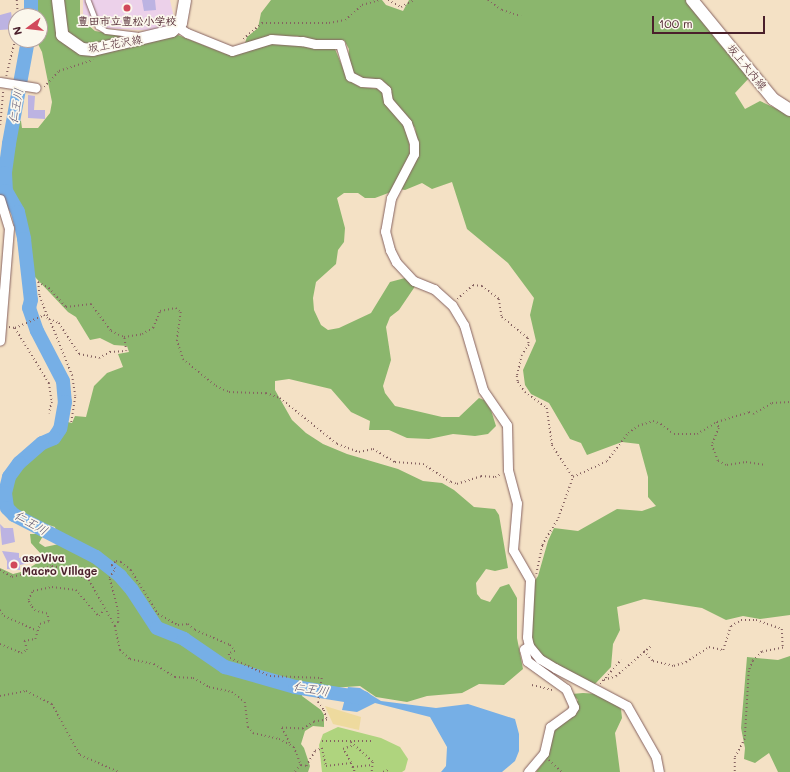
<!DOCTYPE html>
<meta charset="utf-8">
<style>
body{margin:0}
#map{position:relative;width:790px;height:772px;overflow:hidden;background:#f4e1c5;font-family:Mali,"Klee One",sans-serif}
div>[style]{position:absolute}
.built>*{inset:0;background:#ecd1ea}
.green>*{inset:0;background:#afd47e}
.forest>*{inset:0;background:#8bb66d}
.sand>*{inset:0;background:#eeda9e}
.water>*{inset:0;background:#76afe6}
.river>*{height:14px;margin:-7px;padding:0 7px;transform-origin:7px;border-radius:7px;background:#76afe6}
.building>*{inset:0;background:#bcb3e2}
.path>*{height:1.5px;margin-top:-0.75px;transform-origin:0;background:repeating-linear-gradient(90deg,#866361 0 1px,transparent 0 4px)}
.roads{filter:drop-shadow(0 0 1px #866361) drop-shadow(0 0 1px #866361)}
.lane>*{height:4.5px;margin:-2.25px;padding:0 2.25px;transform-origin:2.25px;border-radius:2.25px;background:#fff}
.street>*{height:9px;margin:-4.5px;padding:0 4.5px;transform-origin:4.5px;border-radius:4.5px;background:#fff}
.secondary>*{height:12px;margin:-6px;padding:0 6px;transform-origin:6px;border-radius:6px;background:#fff}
.dots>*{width:11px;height:11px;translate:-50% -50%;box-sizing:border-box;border:2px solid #fbf7ec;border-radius:50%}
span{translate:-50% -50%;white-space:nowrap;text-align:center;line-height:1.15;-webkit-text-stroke:3.5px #fbf7ec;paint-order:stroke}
.poi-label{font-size:11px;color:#4a1f2b;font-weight:700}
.left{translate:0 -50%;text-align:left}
.street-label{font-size:11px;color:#4a1f2b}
.water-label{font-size:12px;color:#59516c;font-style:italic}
.north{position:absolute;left:8px;top:8px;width:40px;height:40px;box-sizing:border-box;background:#fbf7ec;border:1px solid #b4a19f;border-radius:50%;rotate:255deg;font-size:11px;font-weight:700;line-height:16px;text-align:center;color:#4a1f2b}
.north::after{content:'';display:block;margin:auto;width:14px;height:18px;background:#d1495b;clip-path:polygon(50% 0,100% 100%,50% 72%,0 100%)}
.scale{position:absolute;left:652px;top:16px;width:113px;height:18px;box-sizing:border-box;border:2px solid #4a1f2b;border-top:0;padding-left:5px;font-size:12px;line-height:14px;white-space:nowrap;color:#4a1f2b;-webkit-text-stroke:3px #fbf7ec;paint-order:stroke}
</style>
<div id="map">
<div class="built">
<i style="clip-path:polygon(83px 0,170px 0,175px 22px,162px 31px,98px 28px,83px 16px)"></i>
</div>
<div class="green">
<i style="clip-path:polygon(338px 727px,381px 738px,400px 747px,408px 759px,405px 770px,402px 772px,322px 772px,319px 745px,323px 734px)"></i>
</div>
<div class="forest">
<i style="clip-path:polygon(34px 0,55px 0,59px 40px,75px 51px,92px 54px,178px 35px,226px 54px,235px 54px,272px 41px,282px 45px,295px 43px,335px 49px,348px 80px,360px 87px,381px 89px,408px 131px,410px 155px,391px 192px,375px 198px,365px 198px,358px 193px,344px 193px,337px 198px,345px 228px,344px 242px,338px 250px,336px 264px,316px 282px,313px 298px,314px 310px,321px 325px,328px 330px,339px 328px,371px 313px,390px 282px,405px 278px,418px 282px,399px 310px,390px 317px,386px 327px,391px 360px,383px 386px,385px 393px,395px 406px,442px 417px,459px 417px,479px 398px,484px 400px,491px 410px,496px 426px,488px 434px,475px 436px,453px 434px,429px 439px,407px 438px,389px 430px,369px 430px,370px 421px,351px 412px,331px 389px,289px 379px,275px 381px,275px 390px,292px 420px,306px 433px,323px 444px,347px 454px,398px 469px,423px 481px,442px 483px,454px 490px,474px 507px,495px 509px,499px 515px,508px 568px,495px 571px,486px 569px,476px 583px,477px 594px,481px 599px,490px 602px,500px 587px,509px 584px,517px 598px,517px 638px,523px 669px,504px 685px,479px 684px,462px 693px,427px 696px,407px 702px,376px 697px,360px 686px,331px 688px,303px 684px,302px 696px,321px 710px,324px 715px,324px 727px,313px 726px,305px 731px,301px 744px,304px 748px,310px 766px,308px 772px,0 772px,0 568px,13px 574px,25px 571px,37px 563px,41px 554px,31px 543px,30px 534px,44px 534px,39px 543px,45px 547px,59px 544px,55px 527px,21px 516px,11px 508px,9px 500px,13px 475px,43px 446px,56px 439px,63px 421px,72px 423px,75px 416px,86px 417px,94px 386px,107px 373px,123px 367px,118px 354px,129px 352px,127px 346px,114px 345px,100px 338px,90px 340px,76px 317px,68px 312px,35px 277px,28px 262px,20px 208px,11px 191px,9px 173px,15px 128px,18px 120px,21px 121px,22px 128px,38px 128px,50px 113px,52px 102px,42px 52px,36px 40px,40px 40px,40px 16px,34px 16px)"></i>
<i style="clip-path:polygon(61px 0,80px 0,80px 18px,95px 31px,138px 38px,98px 45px,82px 44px,69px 35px)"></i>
<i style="clip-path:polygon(271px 0,382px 0,386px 5px,403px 11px,409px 0,687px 0,719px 43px,750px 77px,735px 93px,745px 109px,760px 101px,790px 115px,790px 615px,760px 619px,743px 616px,726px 620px,702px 608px,644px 599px,617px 607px,620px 630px,613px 644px,611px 667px,595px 684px,548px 668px,532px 645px,530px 634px,532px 585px,538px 576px,548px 541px,554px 528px,578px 531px,617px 509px,642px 511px,656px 506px,648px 497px,648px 477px,639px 444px,622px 442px,587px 455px,581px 443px,570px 439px,549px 403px,531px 394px,525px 385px,523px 370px,536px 341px,530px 315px,534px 298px,508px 263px,467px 229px,452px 182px,432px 189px,422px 183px,405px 190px,398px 189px,417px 142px,415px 128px,392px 101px,388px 86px,382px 80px,356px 80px,348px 62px,349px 49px,344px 40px,311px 41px,297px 36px,244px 46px,247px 37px,258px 28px,261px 13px)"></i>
<i style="clip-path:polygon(790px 656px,790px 772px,778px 772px,769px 753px,755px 763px,744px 759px,745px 748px,741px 728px,747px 657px,778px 660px)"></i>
<i style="clip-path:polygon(583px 693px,599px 694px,614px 702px,621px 709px,622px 718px,615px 733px,620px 772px,536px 772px,546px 759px,552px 732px,578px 700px,572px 694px)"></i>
</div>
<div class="sand">
<i style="clip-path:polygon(325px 706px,361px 717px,359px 730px,333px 724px)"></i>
</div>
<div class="water">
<i style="clip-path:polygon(348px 687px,360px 688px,381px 701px,436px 708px,468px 704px,515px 719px,519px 734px,519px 751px,515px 761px,502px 772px,441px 772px,446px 766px,447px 747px,430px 717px,375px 703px,357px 712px,342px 710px)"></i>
</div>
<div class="river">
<i style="left:31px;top:16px;width:16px;rotate:-90deg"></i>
<i style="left:28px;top:40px;width:106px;rotate:100.4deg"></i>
<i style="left:9px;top:144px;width:29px;rotate:98deg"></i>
<i style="left:5px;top:173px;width:18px;rotate:87deg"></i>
<i style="left:6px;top:191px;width:24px;rotate:60deg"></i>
<i style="left:18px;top:212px;width:28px;rotate:77deg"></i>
<i style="left:24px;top:239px;width:61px;rotate:83.5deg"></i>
<i style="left:31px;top:300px;width:8px;rotate:104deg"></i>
<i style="left:29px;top:308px;width:24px;rotate:71deg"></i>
<i style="left:37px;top:331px;width:56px;rotate:62.5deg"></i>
<i style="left:63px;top:381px;width:21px;rotate:85deg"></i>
<i style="left:65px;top:402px;width:27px;rotate:100deg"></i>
<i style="left:60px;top:429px;width:11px;rotate:124deg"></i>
<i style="left:54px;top:438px;width:13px;rotate:157deg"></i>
<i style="left:42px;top:443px;width:30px;rotate:139deg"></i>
<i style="left:19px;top:463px;width:17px;rotate:126deg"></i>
<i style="left:9px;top:477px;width:16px;rotate:104deg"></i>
<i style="left:5px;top:493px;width:15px;rotate:82deg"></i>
<i style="left:7px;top:508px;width:10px;rotate:45deg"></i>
<i style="left:14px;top:515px;width:92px;rotate:27.1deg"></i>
<i style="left:96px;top:557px;width:31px;rotate:38deg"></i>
<i style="left:120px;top:576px;width:18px;rotate:49deg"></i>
<i style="left:132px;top:590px;width:45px;rotate:56.7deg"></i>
<i style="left:157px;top:628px;width:29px;rotate:22deg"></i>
<i style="left:184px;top:639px;width:50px;rotate:34.3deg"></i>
<i style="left:225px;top:667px;width:73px;rotate:15.9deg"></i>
<i style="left:295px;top:687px;width:70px;rotate:9.1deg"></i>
</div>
<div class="building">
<i style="clip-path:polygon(142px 0,155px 0,156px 10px,144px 11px)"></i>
<i style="clip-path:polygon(11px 12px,14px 29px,0 30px,0 15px)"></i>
<i style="clip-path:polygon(28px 95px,35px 96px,34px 110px,45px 110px,45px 119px,28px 118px)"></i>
<i style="clip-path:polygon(0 524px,4px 528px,13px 528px,15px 542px,2px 545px)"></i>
<i style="clip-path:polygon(2px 551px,19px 553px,19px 558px,32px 555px,33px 562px,20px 565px,20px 570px,7px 569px,7px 561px)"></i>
</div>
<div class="path">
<i style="left:17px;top:0;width:16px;rotate:86deg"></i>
<i style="left:388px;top:0;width:15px;rotate:28deg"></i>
<i style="left:401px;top:7px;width:15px;rotate:-28deg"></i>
<i style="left:488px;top:0;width:17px;rotate:36deg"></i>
<i style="left:502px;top:10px;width:20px;rotate:18deg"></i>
<i style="left:243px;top:39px;width:25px;rotate:-40deg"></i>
<i style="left:262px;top:23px;width:67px"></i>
<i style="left:329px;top:23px;width:16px;rotate:-11deg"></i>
<i style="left:345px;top:20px;width:23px;rotate:-41deg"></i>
<i style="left:362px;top:5px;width:19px;rotate:-16deg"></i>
<i style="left:6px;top:76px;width:41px;rotate:-76deg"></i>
<i style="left:44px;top:87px;width:22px;rotate:-47deg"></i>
<i style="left:59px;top:71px;width:36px;rotate:-18deg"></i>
<i style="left:0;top:125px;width:34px;rotate:-85deg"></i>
<i style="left:457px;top:299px;width:21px;rotate:-41deg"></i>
<i style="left:473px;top:285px;width:9px;rotate:6deg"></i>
<i style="left:482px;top:286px;width:21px;rotate:37deg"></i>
<i style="left:499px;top:299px;width:18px;rotate:81deg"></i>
<i style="left:502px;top:317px;width:33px;rotate:39deg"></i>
<i style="left:528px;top:338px;width:7px;rotate:82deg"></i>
<i style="left:529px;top:345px;width:12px;rotate:125deg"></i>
<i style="left:522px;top:355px;width:22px;rotate:103deg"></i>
<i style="left:517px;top:376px;width:6px;rotate:81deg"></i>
<i style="left:518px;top:382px;width:12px;rotate:55deg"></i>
<i style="left:525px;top:392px;width:27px;rotate:36deg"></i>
<i style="left:547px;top:408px;width:37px;rotate:82deg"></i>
<i style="left:552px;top:445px;width:38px;rotate:57deg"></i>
<i style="left:47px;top:316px;width:22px;rotate:-111deg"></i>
<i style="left:39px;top:295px;width:13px;rotate:-94deg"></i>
<i style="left:38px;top:282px;width:13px;rotate:29deg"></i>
<i style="left:49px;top:288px;width:25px;rotate:48deg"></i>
<i style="left:66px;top:307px;width:25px;rotate:-7deg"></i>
<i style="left:91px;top:304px;width:34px;rotate:53deg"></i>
<i style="left:111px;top:331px;width:14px;rotate:25deg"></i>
<i style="left:9px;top:327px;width:6px;rotate:9deg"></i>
<i style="left:15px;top:328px;width:65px;rotate:58.3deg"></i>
<i style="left:49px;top:383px;width:19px;rotate:81deg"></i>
<i style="left:52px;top:402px;width:12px;rotate:104deg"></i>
<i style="left:15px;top:328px;width:32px;rotate:-24deg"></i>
<i style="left:44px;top:315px;width:6px;rotate:39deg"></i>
<i style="left:71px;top:422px;width:26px;rotate:-81deg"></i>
<i style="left:75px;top:396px;width:20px;rotate:-99deg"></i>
<i style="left:72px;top:376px;width:61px;rotate:-112deg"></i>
<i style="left:49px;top:319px;width:11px;rotate:22deg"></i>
<i style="left:59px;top:323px;width:37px;rotate:57deg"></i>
<i style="left:79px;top:354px;width:20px;rotate:11deg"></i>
<i style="left:99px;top:358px;width:13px;rotate:-29deg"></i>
<i style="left:110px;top:352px;width:16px;rotate:-4deg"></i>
<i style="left:126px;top:351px;width:14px;rotate:-98deg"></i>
<i style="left:124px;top:337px;width:18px;rotate:-9deg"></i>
<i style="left:142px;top:334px;width:13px;rotate:-29deg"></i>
<i style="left:153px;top:328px;width:18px;rotate:-68deg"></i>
<i style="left:160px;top:311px;width:16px;rotate:-11deg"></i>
<i style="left:176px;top:308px;width:6px;rotate:39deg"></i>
<i style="left:181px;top:312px;width:28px;rotate:98deg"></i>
<i style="left:177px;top:340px;width:20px;rotate:72deg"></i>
<i style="left:183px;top:359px;width:43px;rotate:39.3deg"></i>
<i style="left:216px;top:386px;width:14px;rotate:25deg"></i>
<i style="left:229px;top:392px;width:37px;rotate:2deg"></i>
<i style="left:266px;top:393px;width:15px;rotate:20deg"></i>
<i style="left:280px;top:398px;width:73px;rotate:38.9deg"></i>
<i style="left:337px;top:444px;width:23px;rotate:20deg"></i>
<i style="left:359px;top:452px;width:14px;rotate:-12deg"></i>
<i style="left:373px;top:449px;width:26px;rotate:31deg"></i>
<i style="left:395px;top:462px;width:28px;rotate:4deg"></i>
<i style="left:423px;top:464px;width:33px;rotate:33deg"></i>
<i style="left:451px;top:482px;width:6px;rotate:18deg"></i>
<i style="left:457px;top:484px;width:25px;rotate:-18deg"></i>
<i style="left:481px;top:476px;width:14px;rotate:4deg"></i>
<i style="left:495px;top:477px;width:7px;rotate:-27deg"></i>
<i style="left:717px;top:422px;width:34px;rotate:-17deg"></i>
<i style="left:749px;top:412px;width:4px;rotate:27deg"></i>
<i style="left:753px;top:414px;width:22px;rotate:-30deg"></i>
<i style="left:772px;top:403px;width:18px;rotate:-3deg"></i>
<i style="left:0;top:570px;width:14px;rotate:30deg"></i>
<i style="left:12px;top:577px;width:41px;rotate:-15.4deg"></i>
<i style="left:52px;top:566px;width:11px;rotate:10deg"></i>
<i style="left:63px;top:568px;width:29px;rotate:25deg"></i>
<i style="left:89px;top:580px;width:53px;rotate:60.5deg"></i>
<i style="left:115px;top:626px;width:25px;rotate:78deg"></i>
<i style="left:120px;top:650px;width:13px;rotate:42deg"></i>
<i style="left:130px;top:659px;width:25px;rotate:12deg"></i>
<i style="left:154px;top:664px;width:25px;rotate:32deg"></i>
<i style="left:175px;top:677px;width:18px;rotate:3deg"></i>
<i style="left:193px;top:678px;width:18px;rotate:29deg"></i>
<i style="left:209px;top:687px;width:24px;rotate:12deg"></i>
<i style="left:232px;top:692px;width:16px;rotate:38deg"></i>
<i style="left:245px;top:702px;width:25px;rotate:83deg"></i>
<i style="left:248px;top:727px;width:8px;rotate:50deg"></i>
<i style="left:253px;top:733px;width:27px;rotate:13deg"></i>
<i style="left:279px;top:739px;width:17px;rotate:28deg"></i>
<i style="left:294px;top:747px;width:19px;rotate:69deg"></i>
<i style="left:301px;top:765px;width:9px;rotate:131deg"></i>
<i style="left:536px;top:574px;width:30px;rotate:-78deg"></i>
<i style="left:542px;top:545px;width:31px;rotate:-59deg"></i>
<i style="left:558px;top:518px;width:44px;rotate:-69.9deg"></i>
<i style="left:573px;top:477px;width:38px;rotate:-25deg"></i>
<i style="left:607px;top:461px;width:35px;rotate:-53deg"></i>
<i style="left:628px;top:433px;width:12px;rotate:-35deg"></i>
<i style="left:638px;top:426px;width:16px;rotate:-18deg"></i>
<i style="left:653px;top:421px;width:9px;rotate:21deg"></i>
<i style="left:661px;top:424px;width:16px;rotate:38deg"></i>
<i style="left:674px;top:434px;width:23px"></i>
<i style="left:697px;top:434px;width:23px;rotate:-31deg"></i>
<i style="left:717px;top:422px;width:6px;rotate:72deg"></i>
<i style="left:719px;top:428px;width:18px;rotate:112deg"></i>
<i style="left:712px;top:445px;width:17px;rotate:69deg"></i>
<i style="left:718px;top:461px;width:10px;rotate:24deg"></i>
<i style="left:727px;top:465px;width:19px;rotate:-9deg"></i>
<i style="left:746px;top:462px;width:20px;rotate:9deg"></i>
<i style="left:0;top:610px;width:7px;rotate:56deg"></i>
<i style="left:4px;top:616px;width:36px;rotate:24deg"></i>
<i style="left:115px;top:626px;width:5px;rotate:-53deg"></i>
<i style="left:118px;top:622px;width:11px;rotate:-90deg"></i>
<i style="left:118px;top:611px;width:34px;rotate:-105deg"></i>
<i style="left:109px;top:578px;width:11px;rotate:-56deg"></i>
<i style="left:115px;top:569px;width:6px;rotate:-135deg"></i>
<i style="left:111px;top:565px;width:6px;rotate:-39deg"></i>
<i style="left:116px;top:561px;width:5px;rotate:11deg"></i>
<i style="left:121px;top:562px;width:13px;rotate:39deg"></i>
<i style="left:131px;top:570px;width:52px;rotate:58.5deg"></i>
<i style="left:158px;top:614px;width:23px;rotate:29deg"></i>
<i style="left:178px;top:625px;width:10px;rotate:-6deg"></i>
<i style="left:188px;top:624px;width:9px;rotate:41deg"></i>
<i style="left:195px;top:630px;width:38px;rotate:23deg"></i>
<i style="left:230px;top:645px;width:8px;rotate:50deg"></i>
<i style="left:235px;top:651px;width:7px;rotate:153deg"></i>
<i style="left:229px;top:654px;width:4px;rotate:76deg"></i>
<i style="left:230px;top:658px;width:44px;rotate:24.2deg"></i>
<i style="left:270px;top:676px;width:52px;rotate:2.2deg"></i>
<i style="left:322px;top:678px;width:24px;rotate:99deg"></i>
<i style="left:318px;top:702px;width:10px;rotate:53deg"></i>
<i style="left:324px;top:710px;width:10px;rotate:73deg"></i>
<i style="left:327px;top:720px;width:13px;rotate:171deg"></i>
<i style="left:314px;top:722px;width:13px;rotate:148deg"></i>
<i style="left:303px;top:729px;width:21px;rotate:-177deg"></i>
<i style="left:282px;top:728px;width:19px;rotate:62deg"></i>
<i style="left:0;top:644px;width:23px;rotate:23deg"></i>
<i style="left:21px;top:653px;width:7px;rotate:-27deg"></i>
<i style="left:27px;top:650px;width:9px;rotate:-108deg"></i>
<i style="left:24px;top:641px;width:11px;rotate:-10deg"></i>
<i style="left:35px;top:639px;width:16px;rotate:-72deg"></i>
<i style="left:40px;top:624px;width:9px;rotate:-18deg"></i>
<i style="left:49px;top:621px;width:7px;rotate:-106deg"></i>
<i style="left:47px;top:614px;width:12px;rotate:-166deg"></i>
<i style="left:35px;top:611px;width:6px;rotate:-129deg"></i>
<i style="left:31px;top:606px;width:7px;rotate:-117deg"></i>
<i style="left:28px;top:600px;width:10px;rotate:-61deg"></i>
<i style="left:33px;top:591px;width:19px;rotate:-12deg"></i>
<i style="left:52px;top:587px;width:24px;rotate:7deg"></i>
<i style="left:76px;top:590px;width:35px;rotate:49deg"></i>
<i style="left:99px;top:616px;width:8px;rotate:-50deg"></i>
<i style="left:644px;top:651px;width:13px;rotate:48deg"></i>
<i style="left:653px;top:661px;width:22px;rotate:13deg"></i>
<i style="left:674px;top:666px;width:13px;rotate:-18deg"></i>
<i style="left:686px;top:662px;width:27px;rotate:-33deg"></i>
<i style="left:709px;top:647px;width:14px;rotate:12deg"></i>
<i style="left:723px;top:650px;width:25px;rotate:-72deg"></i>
<i style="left:731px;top:626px;width:12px;rotate:-31deg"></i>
<i style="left:741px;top:620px;width:15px"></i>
<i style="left:756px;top:620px;width:28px;rotate:19deg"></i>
<i style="left:782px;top:629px;width:19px;rotate:87deg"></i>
<i style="left:783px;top:648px;width:21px;rotate:169deg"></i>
<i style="left:762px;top:652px;width:13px;rotate:135deg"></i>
<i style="left:753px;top:661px;width:11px;rotate:112deg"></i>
<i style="left:749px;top:671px;width:68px;rotate:93.4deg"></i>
<i style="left:745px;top:739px;width:21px;rotate:118deg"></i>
<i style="left:735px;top:758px;width:14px;rotate:90deg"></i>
<i style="left:604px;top:680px;width:13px;rotate:-18deg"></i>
<i style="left:616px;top:676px;width:46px;rotate:-40.6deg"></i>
<i style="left:600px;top:684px;width:32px;rotate:-49deg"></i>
<i style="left:532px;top:685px;width:21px;rotate:14deg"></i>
<i style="left:0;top:696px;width:26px;rotate:-11deg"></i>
<i style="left:26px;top:691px;width:29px;rotate:27deg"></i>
<i style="left:52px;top:704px;width:58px;rotate:61.2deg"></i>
<i style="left:80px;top:755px;width:43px;rotate:23.6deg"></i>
<i style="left:322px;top:741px;width:52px"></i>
<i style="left:351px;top:742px;width:30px;rotate:42deg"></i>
<i style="left:373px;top:762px;width:10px;rotate:96deg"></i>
<i style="left:549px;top:760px;width:18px;rotate:43deg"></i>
<i style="left:351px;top:763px;width:16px;rotate:-120deg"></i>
<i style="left:343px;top:749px;width:12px;rotate:-20deg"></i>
<i style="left:301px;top:765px;width:5px;rotate:11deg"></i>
<i style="left:306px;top:766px;width:17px;rotate:-59deg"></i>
<i style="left:315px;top:751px;width:8px;rotate:-23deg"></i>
<i style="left:322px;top:748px;width:18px;rotate:77deg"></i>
<i style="left:326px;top:766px;width:25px;rotate:-7deg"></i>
<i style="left:351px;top:763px;width:10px;rotate:66deg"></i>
<i style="left:353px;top:767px;width:19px;rotate:-6deg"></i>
<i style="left:383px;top:772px;width:5px;rotate:-22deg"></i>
</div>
<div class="roads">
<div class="lane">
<i style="left:88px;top:0;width:28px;rotate:69deg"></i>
<i style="left:98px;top:26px;width:9px;rotate:32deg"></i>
<i style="left:106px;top:31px;width:31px;rotate:7deg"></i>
</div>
<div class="street">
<i style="left:178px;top:27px;width:11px;rotate:34deg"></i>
<i style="left:187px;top:33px;width:48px;rotate:21.8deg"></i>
<i style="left:232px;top:51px;width:41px;rotate:-17.1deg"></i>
<i style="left:271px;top:39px;width:31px;rotate:4deg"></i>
<i style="left:302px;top:41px;width:13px;rotate:13deg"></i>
<i style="left:315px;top:44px;width:25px"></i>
<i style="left:340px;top:44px;width:34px;rotate:73deg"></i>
<i style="left:350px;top:76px;width:13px;rotate:27deg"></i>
<i style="left:362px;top:82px;width:16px;rotate:4deg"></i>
<i style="left:378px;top:83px;width:11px;rotate:41deg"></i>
<i style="left:386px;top:90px;width:11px;rotate:80deg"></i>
<i style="left:388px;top:101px;width:29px;rotate:49deg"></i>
<i style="left:407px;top:123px;width:21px;rotate:71deg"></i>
<i style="left:414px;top:143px;width:11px;rotate:90deg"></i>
<i style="left:414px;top:154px;width:50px;rotate:117.6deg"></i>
<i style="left:391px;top:198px;width:34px;rotate:100deg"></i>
<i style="left:385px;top:231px;width:20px;rotate:75deg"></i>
<i style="left:390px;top:250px;width:13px;rotate:63deg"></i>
<i style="left:396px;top:262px;width:26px;rotate:47deg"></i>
<i style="left:414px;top:281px;width:22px;rotate:22deg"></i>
<i style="left:434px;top:289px;width:24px;rotate:42deg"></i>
<i style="left:452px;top:305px;width:23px;rotate:59deg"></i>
<i style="left:464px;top:325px;width:68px;rotate:73.7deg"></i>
<i style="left:483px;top:390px;width:42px;rotate:55.6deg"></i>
<i style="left:507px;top:425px;width:45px;rotate:88.7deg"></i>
<i style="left:508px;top:470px;width:34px;rotate:75deg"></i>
<i style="left:517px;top:503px;width:47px;rotate:94.9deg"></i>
<i style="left:513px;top:550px;width:34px;rotate:60deg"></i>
<i style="left:530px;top:580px;width:57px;rotate:93deg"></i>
<i style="left:527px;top:637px;width:9px;rotate:77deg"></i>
<i style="left:529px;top:646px;width:17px;rotate:50deg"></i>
<i style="left:540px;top:659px;width:17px;rotate:31deg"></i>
<i style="left:555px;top:668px;width:81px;rotate:27.8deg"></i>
<i style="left:627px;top:706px;width:59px;rotate:60.4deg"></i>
<i style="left:656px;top:757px;width:15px;rotate:79deg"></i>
<i style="left:0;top:82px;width:36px;rotate:9deg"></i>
<i style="left:0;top:199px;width:30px;rotate:73deg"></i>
<i style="left:9px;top:228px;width:113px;rotate:94.6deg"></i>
<i style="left:528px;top:772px;width:25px;rotate:-50deg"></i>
<i style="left:544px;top:753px;width:27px;rotate:-77deg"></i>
<i style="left:550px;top:727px;width:26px;rotate:-36deg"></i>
<i style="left:571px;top:712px;width:6px;rotate:-59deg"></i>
<i style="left:574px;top:707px;width:20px;rotate:-114deg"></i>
<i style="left:566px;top:689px;width:48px;rotate:-144.3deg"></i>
<i style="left:527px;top:661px;width:12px;rotate:-104deg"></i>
<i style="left:524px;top:649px;width:6px;rotate:-31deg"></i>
</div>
<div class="secondary">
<i style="left:58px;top:0;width:35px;rotate:83deg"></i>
<i style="left:62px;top:35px;width:24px;rotate:35deg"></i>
<i style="left:82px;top:49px;width:11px;rotate:5deg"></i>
<i style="left:93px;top:50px;width:81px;rotate:-13.5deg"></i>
<i style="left:172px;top:31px;width:12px;rotate:-42deg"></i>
<i style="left:181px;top:23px;width:23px;rotate:-80deg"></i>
<i style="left:692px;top:0;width:128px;rotate:50.7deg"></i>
<i style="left:773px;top:99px;width:20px;rotate:33deg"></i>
</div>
</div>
<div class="dots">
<i style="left:127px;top:8px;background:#d1495b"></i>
<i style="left:14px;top:565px;background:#d1495b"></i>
</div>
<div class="poi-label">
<span style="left:127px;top:21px">豊田市立豊松小学校</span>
<span class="left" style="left:22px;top:565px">asoViva<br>Macro Village</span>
</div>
<div class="street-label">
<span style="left:115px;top:44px;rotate:-10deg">坂上花沢線</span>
<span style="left:747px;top:67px;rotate:51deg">坂上大内線</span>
</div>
<div class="water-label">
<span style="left:16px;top:106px;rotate:-80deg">仁王川</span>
<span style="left:31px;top:523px;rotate:30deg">仁王川</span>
<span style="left:311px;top:689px;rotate:10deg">仁王川</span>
</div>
<div class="north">N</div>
<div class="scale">100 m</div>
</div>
